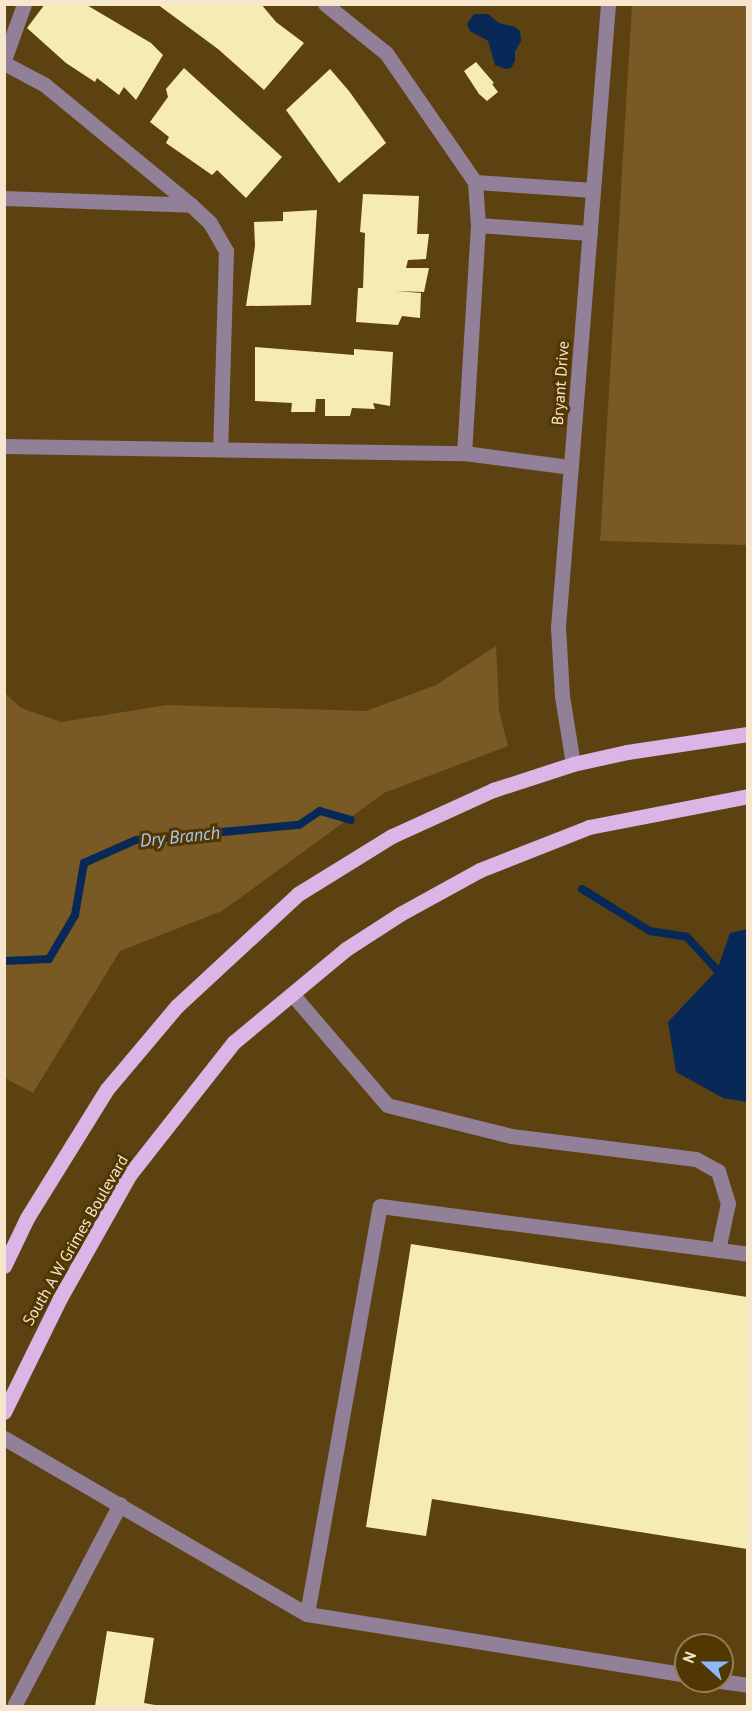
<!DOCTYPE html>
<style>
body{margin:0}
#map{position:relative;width:752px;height:1711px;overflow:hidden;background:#5d4211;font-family:"PT Sans",sans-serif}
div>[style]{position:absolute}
.green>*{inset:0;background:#795924}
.water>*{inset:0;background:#082957}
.stream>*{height:8px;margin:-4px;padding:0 4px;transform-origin:4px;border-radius:4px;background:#082957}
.building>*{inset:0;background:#f6ebb2}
.minor>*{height:15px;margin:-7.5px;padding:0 7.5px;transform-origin:7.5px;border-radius:7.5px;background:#927f98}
.major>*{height:15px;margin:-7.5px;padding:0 7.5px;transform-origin:7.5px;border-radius:7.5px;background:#dab5e6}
span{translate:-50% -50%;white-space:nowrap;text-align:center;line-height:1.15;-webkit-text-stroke:6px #513702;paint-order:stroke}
.street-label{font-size:16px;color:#f6e6ce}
.water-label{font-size:18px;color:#abcaf8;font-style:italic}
.frame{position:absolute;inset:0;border:6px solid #f6e6ce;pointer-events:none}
.north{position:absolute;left:674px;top:1633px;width:60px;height:60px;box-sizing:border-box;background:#513702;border:2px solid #937d54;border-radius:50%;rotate:291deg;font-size:16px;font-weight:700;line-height:24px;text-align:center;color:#f6e6ce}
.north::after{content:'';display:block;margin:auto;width:21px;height:27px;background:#8cb9fc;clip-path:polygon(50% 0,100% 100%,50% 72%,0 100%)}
</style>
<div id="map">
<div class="green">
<i style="clip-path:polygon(632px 5px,747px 5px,747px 545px,600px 541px)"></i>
<i style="clip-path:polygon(496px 646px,499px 710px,508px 746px,384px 793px,222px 911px,120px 951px,33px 1093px,5px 1078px,5px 693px,21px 708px,61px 722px,167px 705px,366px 711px,436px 685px)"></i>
</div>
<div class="water">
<i style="clip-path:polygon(474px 14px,488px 14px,499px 23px,515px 27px,520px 31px,521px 41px,515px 52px,515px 61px,511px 68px,505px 69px,495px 65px,488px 41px,470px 31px,467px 24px)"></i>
<i style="clip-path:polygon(747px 929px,748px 929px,747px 1102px,723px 1098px,676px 1072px,668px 1022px,717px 970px,730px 933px)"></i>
</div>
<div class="stream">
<i style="left:582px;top:889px;width:80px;rotate:31.7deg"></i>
<i style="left:650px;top:931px;width:37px;rotate:9deg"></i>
<i style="left:687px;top:937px;width:45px;rotate:47.7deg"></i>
<i style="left:717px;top:970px;width:11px;rotate:68deg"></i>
<i style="left:4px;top:961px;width:45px;rotate:-2.5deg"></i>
<i style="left:49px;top:959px;width:51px;rotate:-59.4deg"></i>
<i style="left:75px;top:915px;width:53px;rotate:-80.2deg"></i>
<i style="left:84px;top:863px;width:57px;rotate:-23.9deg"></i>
<i style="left:136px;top:840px;width:164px;rotate:-5.3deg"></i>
<i style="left:299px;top:825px;width:25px;rotate:-34deg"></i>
<i style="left:320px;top:811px;width:32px;rotate:16deg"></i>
</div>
<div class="building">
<i style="clip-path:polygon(45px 4px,85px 4px,151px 43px,163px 55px,136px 100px,124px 87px,119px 95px,97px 78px,95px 82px,66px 63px,27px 28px)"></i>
<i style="clip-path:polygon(157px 4px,261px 4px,276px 22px,304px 43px,264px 90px,218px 49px)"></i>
<i style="clip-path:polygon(476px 62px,494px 83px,492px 84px,498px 92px,487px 101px,479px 94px,464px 71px)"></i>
<i style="clip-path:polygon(184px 68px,282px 157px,246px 198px,217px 170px,212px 175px,166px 143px,169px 137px,150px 122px,168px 97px,166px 89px)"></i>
<i style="clip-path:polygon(330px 69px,349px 91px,386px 143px,339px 183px,286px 110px)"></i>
<i style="clip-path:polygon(363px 194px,419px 196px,417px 234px,429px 234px,426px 259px,408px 260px,406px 268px,429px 268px,424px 292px,396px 291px,421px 293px,420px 318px,402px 316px,398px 325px,356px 322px,358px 288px,363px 288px,365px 233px,360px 232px)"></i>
<i style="clip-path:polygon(317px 210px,311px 305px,246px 306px,255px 246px,254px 222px,283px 221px,283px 212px)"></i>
<i style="clip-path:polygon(255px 347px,354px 355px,354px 349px,393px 352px,390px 406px,373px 403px,375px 409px,352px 408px,350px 416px,325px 416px,325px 399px,316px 399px,315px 412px,291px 412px,292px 403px,255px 401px)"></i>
<i style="clip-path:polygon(411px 1244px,747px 1297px,747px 1549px,432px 1499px,426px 1536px,366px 1527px)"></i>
<i style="clip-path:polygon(107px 1631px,154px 1638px,144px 1703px,160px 1706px,95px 1706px)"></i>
</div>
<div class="minor">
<i style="left:325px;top:4px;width:78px;rotate:38.8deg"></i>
<i style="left:386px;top:53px;width:157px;rotate:55.4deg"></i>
<i style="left:475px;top:182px;width:43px;rotate:86deg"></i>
<i style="left:478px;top:225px;width:228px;rotate:93.5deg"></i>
<i style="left:4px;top:60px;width:59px;rotate:-70.3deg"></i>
<i style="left:4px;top:63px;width:47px;rotate:28.2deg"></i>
<i style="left:45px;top:85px;width:189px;rotate:39.4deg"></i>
<i style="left:475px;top:182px;width:118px;rotate:3.9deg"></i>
<i style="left:4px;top:198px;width:187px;rotate:2.1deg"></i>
<i style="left:191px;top:205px;width:26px;rotate:43deg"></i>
<i style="left:210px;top:223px;width:32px;rotate:60deg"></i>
<i style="left:226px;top:251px;width:198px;rotate:91.7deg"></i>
<i style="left:478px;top:225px;width:112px;rotate:4.1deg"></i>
<i style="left:4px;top:446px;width:460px;rotate:0.9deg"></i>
<i style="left:464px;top:453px;width:108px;rotate:7.5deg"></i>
<i style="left:573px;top:764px;width:69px;rotate:-99.2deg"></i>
<i style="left:562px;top:696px;width:69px;rotate:-93.3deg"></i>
<i style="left:558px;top:627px;width:625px;rotate:-85.41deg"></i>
<i style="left:292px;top:994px;width:146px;rotate:49.4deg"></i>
<i style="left:387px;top:1105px;width:128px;rotate:14deg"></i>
<i style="left:511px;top:1136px;width:186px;rotate:7.1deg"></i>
<i style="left:696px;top:1159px;width:25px;rotate:29deg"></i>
<i style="left:718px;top:1171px;width:34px;rotate:73deg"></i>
<i style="left:728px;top:1203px;width:48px;rotate:102deg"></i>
<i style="left:4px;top:1438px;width:350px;rotate:30.2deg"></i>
<i style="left:307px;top:1614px;width:414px;rotate:-79.9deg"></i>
<i style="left:380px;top:1206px;width:371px;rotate:7.4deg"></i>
<i style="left:307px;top:1614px;width:384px;rotate:9.1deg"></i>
<i style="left:720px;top:1681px;width:28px;rotate:8deg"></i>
<i style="left:14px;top:1706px;width:228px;rotate:-62.3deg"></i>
</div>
<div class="major">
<i style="left:4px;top:1266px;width:53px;rotate:-64.4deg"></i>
<i style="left:27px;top:1218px;width:152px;rotate:-58.2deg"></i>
<i style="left:107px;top:1089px;width:109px;rotate:-49.9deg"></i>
<i style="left:177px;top:1006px;width:165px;rotate:-42.8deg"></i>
<i style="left:298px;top:894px;width:110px;rotate:-31.7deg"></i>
<i style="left:392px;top:836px;width:111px;rotate:-24.5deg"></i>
<i style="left:493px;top:790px;width:84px;rotate:-18deg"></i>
<i style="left:573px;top:764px;width:55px;rotate:-12.5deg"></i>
<i style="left:627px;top:752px;width:122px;rotate:-8.5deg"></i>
<i style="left:4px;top:1412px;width:127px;rotate:-63.8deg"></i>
<i style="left:60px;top:1298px;width:142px;rotate:-60.6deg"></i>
<i style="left:130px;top:1174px;width:168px;rotate:-51.8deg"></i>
<i style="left:234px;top:1042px;width:146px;rotate:-39.7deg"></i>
<i style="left:346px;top:949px;width:64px;rotate:-32.9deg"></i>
<i style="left:400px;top:914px;width:91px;rotate:-28.8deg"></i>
<i style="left:480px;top:870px;width:117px;rotate:-21.5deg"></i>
<i style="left:589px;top:827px;width:162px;rotate:-11deg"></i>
</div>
<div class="street-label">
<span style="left:560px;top:383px;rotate:-86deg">Bryant Drive</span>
<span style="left:75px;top:1240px;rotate:-60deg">South A W Grimes Boulevard</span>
</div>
<div class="water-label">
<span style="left:180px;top:837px;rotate:-6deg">Dry Branch</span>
</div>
<div class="frame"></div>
<div class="north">N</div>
</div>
